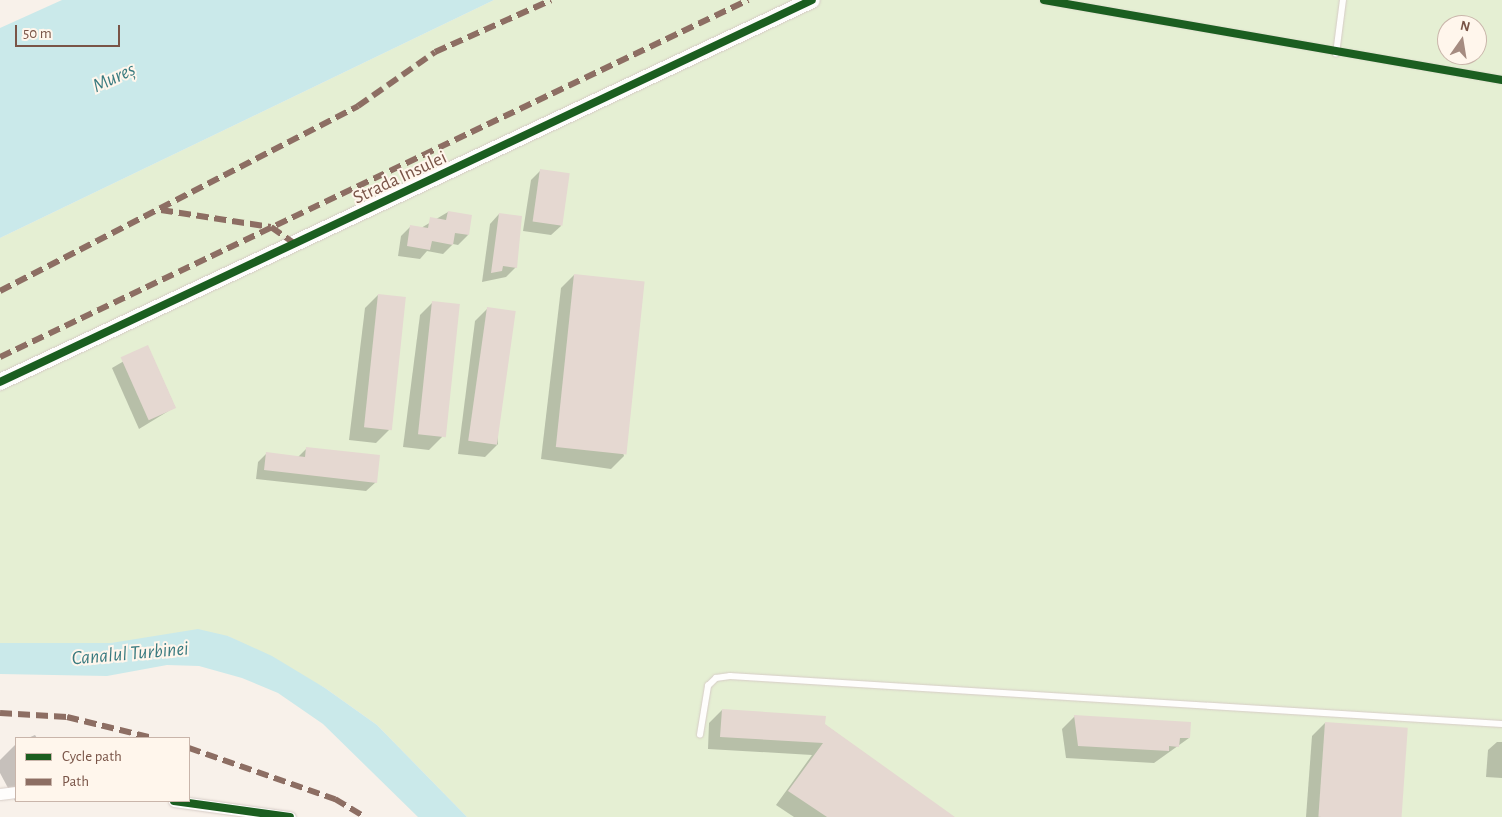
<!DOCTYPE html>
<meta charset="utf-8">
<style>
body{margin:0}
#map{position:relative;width:1502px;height:817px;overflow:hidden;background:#f8f1ea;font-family:"Alegreya Sans",sans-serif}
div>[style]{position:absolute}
.green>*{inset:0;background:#e5efd3}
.water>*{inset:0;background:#cae9ea}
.shadow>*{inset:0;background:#0003}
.building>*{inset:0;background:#e5d8d1;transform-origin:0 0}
.roads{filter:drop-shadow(0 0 1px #d6ccc6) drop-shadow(0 0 1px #d6ccc6)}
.lane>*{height:5.5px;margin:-2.75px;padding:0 2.75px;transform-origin:2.75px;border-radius:2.75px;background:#fefdfc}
.street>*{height:11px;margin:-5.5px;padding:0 5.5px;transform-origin:5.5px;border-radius:5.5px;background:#fefdfc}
.secondary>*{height:16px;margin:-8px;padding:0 8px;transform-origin:8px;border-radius:8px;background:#fefdfc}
.quiet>*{height:6px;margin-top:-3px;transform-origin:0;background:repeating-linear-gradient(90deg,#8d6e63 0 12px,transparent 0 18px)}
.cycleway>*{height:8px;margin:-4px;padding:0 4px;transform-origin:4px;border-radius:4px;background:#1b5e20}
span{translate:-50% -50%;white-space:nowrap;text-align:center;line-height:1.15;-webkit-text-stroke:4px #fff6ec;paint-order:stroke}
.street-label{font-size:19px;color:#795447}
.water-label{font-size:20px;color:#397a7f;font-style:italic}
.legend{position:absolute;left:15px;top:737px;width:175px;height:65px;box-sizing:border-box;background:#fff6ec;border:1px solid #c9b5aa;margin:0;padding:6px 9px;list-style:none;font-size:15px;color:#795447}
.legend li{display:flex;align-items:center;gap:10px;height:25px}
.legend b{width:25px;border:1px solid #c9b5aa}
.north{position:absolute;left:1437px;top:15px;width:50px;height:50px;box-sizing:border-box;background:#fff6ec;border:1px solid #c9b5aa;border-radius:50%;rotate:13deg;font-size:14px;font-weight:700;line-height:20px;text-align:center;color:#795447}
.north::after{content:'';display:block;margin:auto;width:18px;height:22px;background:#a58b80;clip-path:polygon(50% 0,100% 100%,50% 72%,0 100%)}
.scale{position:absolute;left:15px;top:25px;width:105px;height:22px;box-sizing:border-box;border:2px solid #795447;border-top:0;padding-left:6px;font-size:15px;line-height:18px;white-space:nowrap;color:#795447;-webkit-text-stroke:4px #fff6ec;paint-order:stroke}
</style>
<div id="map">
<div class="green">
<i style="clip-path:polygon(evenodd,494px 0,1502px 0,1502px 817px,467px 817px,377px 725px,325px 688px,228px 636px,111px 643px,0 643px,0 238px,494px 0,1447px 25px,1477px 25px,1477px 55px,1447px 55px,1447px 25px)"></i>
</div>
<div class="water">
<i style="clip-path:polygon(62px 0,494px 0,0 238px,0 28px)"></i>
<i style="clip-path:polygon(198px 629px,228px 636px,272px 656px,325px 688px,377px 725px,467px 817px,418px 817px,323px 724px,278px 693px,242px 678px,199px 666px,167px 665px,107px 676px,0 674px,0 643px,111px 643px)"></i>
</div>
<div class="shadow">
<i style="clip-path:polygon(541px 170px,561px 226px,551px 235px,523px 231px,531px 180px)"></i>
<i style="clip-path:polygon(448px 212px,471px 216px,468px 235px,458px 245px,453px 244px,443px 254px,427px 251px,420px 259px,398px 256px,401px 236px,411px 226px,421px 228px)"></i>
<i style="clip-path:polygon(499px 214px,516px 267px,506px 277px,482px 282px,490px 224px)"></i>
<i style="clip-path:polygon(574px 275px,624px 456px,611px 469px,541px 459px,561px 288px)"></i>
<i style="clip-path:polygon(378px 295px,389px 430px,376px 443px,349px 440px,365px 308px)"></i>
<i style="clip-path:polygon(433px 302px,442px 437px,429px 450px,403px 447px,420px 315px)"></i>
<i style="clip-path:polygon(488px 308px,498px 444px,485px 457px,458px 454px,475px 321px)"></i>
<i style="clip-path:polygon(148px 347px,175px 407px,139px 429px,112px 368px)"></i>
<i style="clip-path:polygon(307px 448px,376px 482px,366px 491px,256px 479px,258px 462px,267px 453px,298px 457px)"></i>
<i style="clip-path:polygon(722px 710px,824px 724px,953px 817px,794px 817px,776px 805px,812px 755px,708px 749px,709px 723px)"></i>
<i style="clip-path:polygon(1075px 716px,1189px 738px,1154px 763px,1066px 758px,1062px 729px)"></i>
<i style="clip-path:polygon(1325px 723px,1400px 817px,1306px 817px,1312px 736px)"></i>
<i style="clip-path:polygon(35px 735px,37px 738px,28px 738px)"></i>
<i style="clip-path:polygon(1497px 742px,1502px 742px,1502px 778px,1486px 777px,1488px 750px)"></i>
<i style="clip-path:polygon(15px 745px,16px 745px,15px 801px,0 773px,0 760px)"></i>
</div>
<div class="building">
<i style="left:540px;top:169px;width:30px;height:53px;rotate:8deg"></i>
<i style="clip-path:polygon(448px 211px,472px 215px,469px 235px,455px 233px,453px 245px,432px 241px,430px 250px,407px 246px,410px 225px,428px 228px,430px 217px,446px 220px)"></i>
<i style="clip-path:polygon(499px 213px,522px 216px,517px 268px,503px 266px,502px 271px,491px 273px)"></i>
<i style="left:574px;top:274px;width:71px;height:174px;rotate:6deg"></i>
<i style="left:378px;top:294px;width:28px;height:134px;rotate:6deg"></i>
<i style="left:432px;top:301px;width:28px;height:134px;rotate:6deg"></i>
<i style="left:487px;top:307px;width:29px;height:135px;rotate:8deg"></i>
<i style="left:148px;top:345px;width:69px;height:30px;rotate:66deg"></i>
<i style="clip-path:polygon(306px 447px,380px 455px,377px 483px,264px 470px,266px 452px,305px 457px)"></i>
<i style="clip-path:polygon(722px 709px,826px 716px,825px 724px,955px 817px,827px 817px,788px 791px,823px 743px,720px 737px)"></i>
<i style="clip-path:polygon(1074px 715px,1191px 722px,1190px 738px,1180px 738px,1179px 747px,1169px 746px,1169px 751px,1078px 746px)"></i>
<i style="left:1325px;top:722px;width:83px;height:95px;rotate:4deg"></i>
</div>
<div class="roads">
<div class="lane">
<i style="left:1044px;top:0;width:465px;rotate:9.9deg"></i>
<i style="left:1336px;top:54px;width:54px;rotate:-82.6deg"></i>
<i style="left:700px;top:735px;width:50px;rotate:-80.7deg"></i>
<i style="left:708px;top:686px;width:11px;rotate:-45deg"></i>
<i style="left:716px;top:678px;width:14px;rotate:-8deg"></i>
<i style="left:730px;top:676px;width:773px;rotate:3.56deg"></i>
</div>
<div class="street">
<i style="left:0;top:794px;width:16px;rotate:-7deg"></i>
<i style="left:174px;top:801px;width:117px;rotate:7.9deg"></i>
</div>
<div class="secondary">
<i style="left:0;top:382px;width:897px;rotate:-25.19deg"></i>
</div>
</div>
<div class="quiet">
<i style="left:161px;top:210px;width:111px;rotate:8.8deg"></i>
<i style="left:271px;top:227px;width:29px;rotate:35deg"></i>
<i style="left:0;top:291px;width:403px;rotate:-27.3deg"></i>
<i style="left:358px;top:106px;width:94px;rotate:-35deg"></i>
<i style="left:435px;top:52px;width:127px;rotate:-24.1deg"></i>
<i style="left:0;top:357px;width:829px;rotate:-25.51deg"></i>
<i style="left:0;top:713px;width:67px;rotate:3.4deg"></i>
<i style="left:67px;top:717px;width:89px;rotate:13.7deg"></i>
<i style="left:189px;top:748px;width:155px;rotate:19.3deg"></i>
<i style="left:335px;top:799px;width:35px;rotate:31deg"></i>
</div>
<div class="cycleway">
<i style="left:1044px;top:0;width:465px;rotate:9.9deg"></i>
<i style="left:0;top:382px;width:897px;rotate:-25.19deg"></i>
<i style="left:174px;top:801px;width:117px;rotate:7.9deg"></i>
</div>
<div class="street-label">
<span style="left:400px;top:178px;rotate:-25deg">Strada Insulei</span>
</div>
<div class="water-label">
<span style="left:114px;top:78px;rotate:-25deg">Mureș</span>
<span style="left:130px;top:654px;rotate:-5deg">Canalul Turbinei</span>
</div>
<ul class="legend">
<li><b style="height:6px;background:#1b5e20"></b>Cycle path</li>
<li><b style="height:6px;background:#8d6e63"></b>Path</li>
</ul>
<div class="north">N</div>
<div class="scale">50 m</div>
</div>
